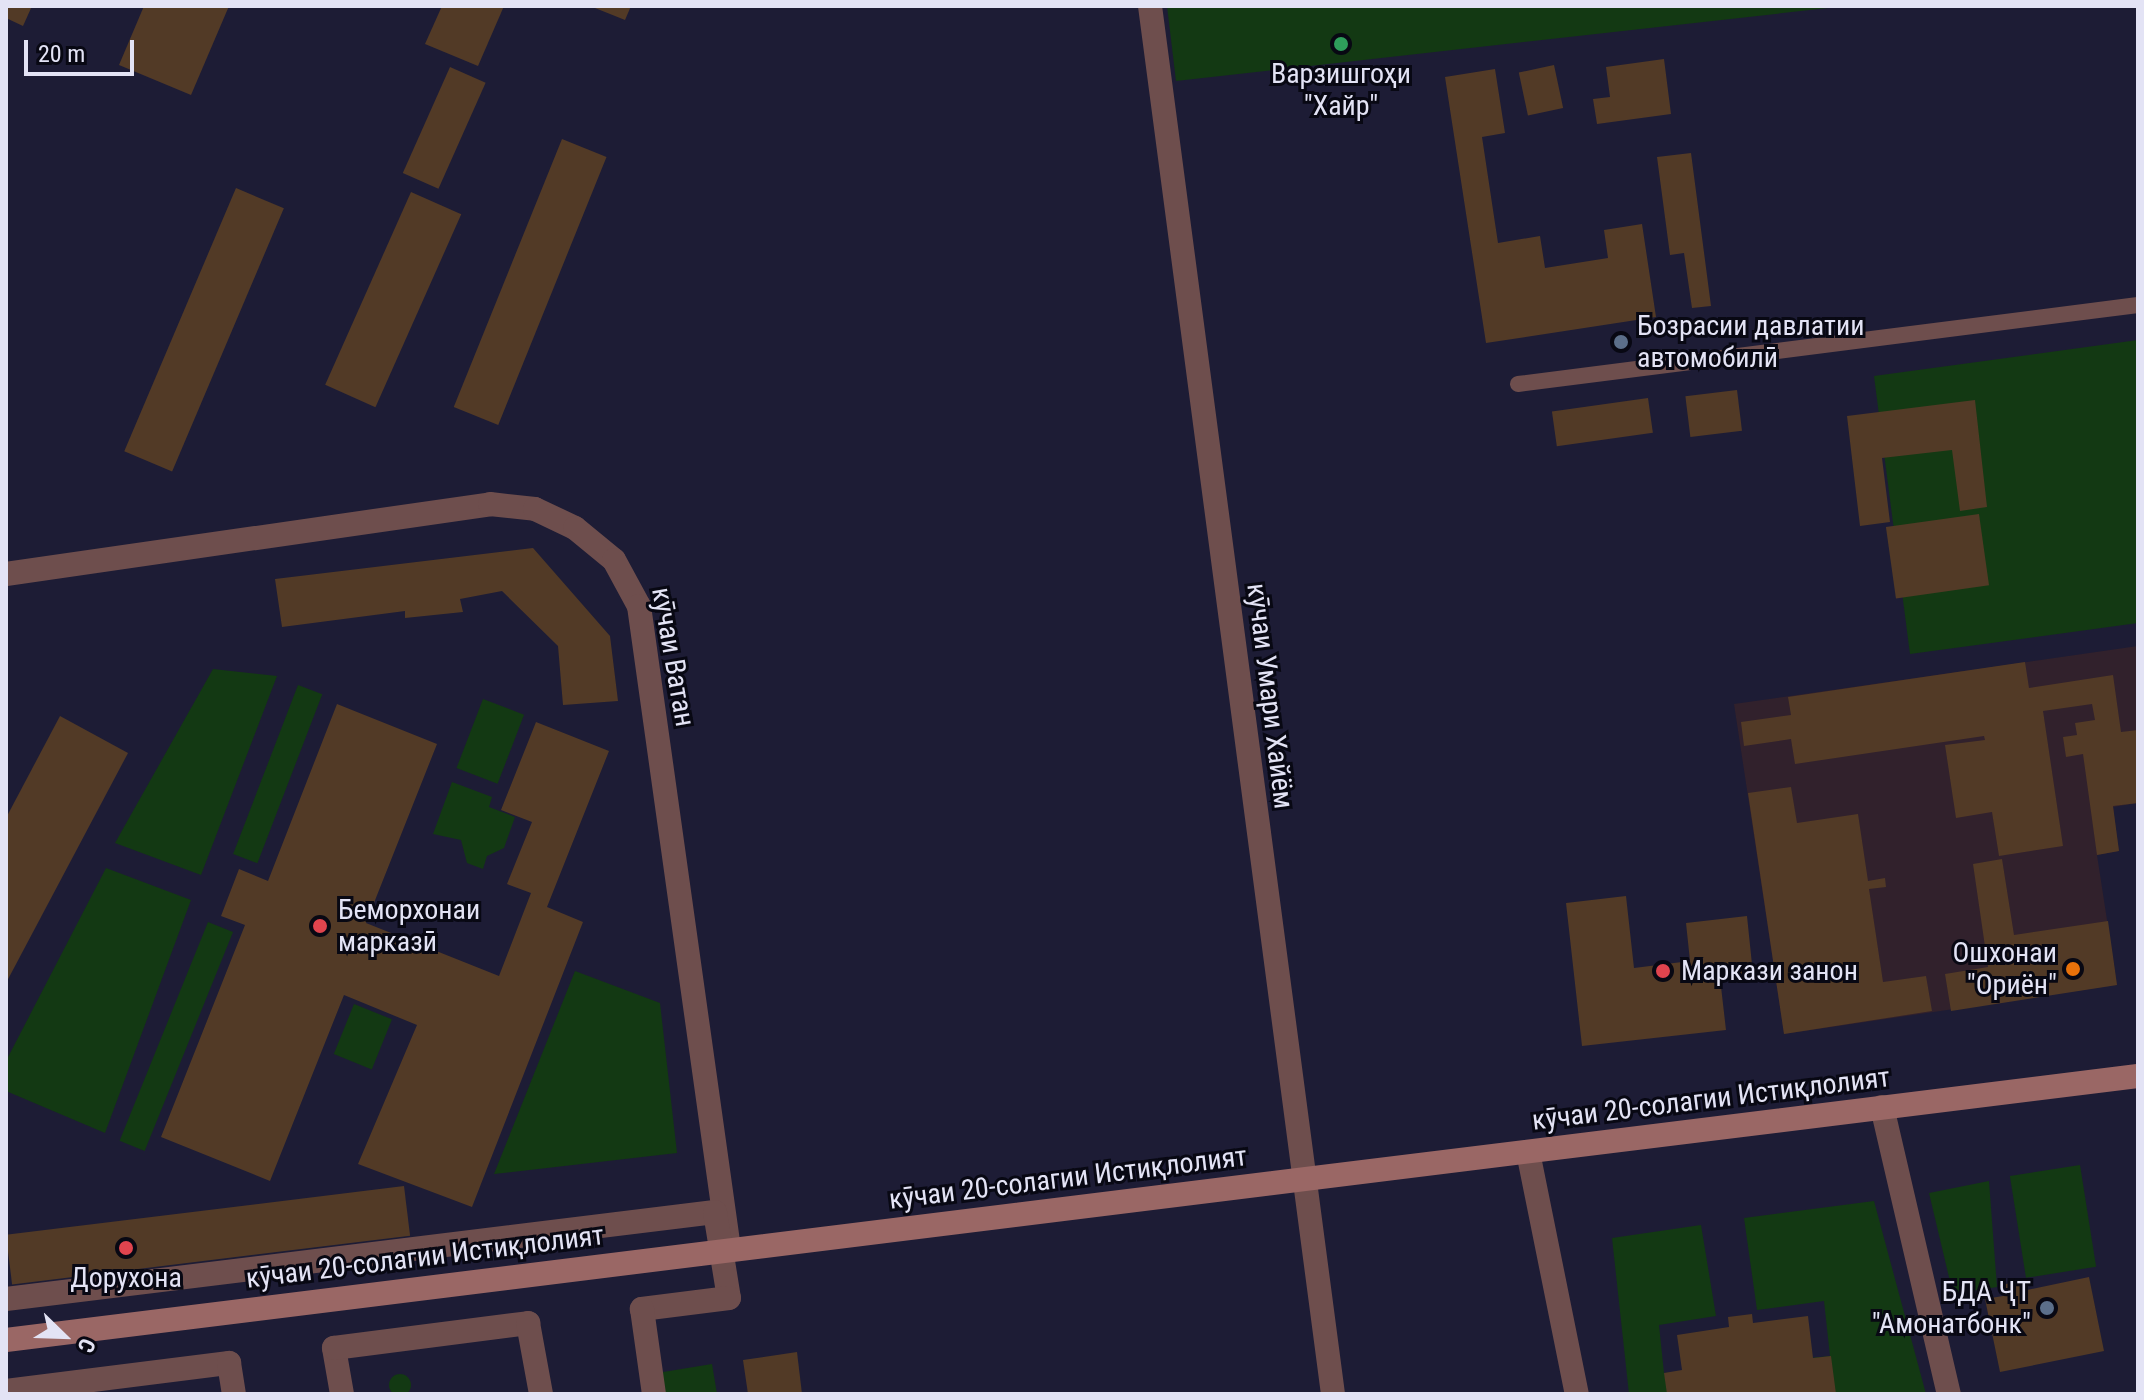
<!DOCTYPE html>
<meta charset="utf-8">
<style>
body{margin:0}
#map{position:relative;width:2144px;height:1400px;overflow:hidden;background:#1d1c35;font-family:"Roboto Condensed",sans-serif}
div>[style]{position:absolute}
.industrial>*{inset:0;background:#31212c}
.green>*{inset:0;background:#133913;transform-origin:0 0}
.round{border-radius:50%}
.building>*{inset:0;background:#523a26;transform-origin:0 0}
.lane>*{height:16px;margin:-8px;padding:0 8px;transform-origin:8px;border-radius:8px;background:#6e4e4d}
.street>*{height:24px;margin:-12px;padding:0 12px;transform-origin:12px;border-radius:12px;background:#6e4e4d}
.secondary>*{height:24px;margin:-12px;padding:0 12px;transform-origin:12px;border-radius:12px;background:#9a6765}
.dots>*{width:22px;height:22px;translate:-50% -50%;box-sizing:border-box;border:4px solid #080813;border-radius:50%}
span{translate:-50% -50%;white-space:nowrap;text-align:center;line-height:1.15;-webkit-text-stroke:6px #080813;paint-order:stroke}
.poi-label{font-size:28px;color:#e3e3f5}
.left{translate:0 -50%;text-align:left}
.right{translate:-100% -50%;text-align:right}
.street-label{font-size:28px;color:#e3e3f5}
.frame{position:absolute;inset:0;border:8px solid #e3e3f5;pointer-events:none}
.north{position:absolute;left:24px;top:1296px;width:80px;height:80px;-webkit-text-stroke:6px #080813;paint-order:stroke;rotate:113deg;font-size:22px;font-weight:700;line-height:32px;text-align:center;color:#e3e3f5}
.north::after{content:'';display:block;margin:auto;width:28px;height:36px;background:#e3e3f5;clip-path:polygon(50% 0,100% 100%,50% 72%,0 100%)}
.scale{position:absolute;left:24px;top:40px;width:110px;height:36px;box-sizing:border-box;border:4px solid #e3e3f5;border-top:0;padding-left:10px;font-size:24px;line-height:28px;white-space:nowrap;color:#e3e3f5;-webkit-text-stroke:6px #080813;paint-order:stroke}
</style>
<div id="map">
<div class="industrial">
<i style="clip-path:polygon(2138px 646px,2138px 803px,2113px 807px,2119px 851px,2097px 855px,2117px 985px,1784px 1034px,1734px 704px)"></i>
</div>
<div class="green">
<i style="clip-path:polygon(1167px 6px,1846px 6px,1176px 81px)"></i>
<i style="clip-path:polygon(2138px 340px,2138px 623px,1910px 654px,1874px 376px)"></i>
<i style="clip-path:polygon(213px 669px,277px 676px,201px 875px,115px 843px)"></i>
<i style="left:298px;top:685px;width:26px;height:181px;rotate:21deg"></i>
<i style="left:483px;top:699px;width:44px;height:74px;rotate:21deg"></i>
<i style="clip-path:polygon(452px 782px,492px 797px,489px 807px,515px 817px,504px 848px,487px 856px,483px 869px,467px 863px,461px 840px,433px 834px)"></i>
<i style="clip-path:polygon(106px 868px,191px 900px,105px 1133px,6px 1091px,6px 1061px)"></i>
<i style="left:208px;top:922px;width:27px;height:236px;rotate:22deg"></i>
<i style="clip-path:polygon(575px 971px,660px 1003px,677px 1153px,494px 1174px)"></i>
<i style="left:354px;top:1004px;width:41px;height:54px;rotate:22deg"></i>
<i style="left:2080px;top:1165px;width:103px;height:71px;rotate:81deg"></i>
<i style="clip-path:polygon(1989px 1181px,1997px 1287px,1953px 1294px,1929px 1193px)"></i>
<i style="clip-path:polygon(1874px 1201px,1926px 1394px,1629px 1394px,1612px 1238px,1701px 1225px,1716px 1316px,1659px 1325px,1664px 1373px,1830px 1356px,1824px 1301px,1757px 1310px,1744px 1218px)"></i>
<i style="clip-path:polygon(712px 1364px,717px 1394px,654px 1394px,651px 1374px)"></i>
<i class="round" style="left:389px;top:1374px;width:22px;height:22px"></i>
</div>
<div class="building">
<i style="clip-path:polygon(6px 6px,32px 6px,23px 26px,6px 18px)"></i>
<i style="clip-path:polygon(144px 6px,229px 6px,191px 95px,119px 65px)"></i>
<i style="clip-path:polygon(442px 6px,504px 6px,478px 66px,425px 44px)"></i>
<i style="clip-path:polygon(590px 6px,631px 6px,625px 20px)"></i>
<i style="clip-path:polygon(1664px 59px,1671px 114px,1597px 124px,1593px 99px,1610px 97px,1606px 67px)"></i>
<i style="left:1554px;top:65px;width:44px;height:36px;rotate:78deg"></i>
<i style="left:450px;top:67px;width:39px;height:116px;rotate:24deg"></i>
<i style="clip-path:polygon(1495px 69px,1505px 133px,1482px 137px,1498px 243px,1540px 236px,1545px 268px,1608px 258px,1604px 230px,1642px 224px,1656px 317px,1486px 343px,1445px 77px)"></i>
<i style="left:562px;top:139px;width:48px;height:289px;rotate:22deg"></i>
<i style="clip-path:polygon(1691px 153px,1711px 306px,1692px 308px,1684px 253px,1670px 255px,1657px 157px)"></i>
<i style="left:236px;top:188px;width:52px;height:286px;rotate:23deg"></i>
<i style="left:411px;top:192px;width:55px;height:211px;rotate:24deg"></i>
<i style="left:1737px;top:390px;width:41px;height:52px;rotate:83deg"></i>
<i style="left:1648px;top:398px;width:35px;height:97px;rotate:82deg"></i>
<i style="clip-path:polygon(1975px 400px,1987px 507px,1960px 511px,1952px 450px,1882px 458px,1890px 522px,1860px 526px,1847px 416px)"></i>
<i style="left:1979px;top:514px;width:72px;height:94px;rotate:82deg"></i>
<i style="clip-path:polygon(533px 548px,610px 636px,618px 701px,563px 705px,558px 646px,502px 591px,460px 599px,463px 612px,405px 618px,405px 611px,282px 627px,275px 579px)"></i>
<i style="clip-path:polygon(2025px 662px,2029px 688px,2113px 675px,2121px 732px,2138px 730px,2138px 803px,2113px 806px,2119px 851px,2097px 855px,2083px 754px,2066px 757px,2063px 737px,2077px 735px,2075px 723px,2095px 720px,2092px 704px,2043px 711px,2063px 846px,1999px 856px,1992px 812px,1956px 818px,1945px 745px,1985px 740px,1984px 736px,1795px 764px,1791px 739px,1744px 746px,1741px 722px,1791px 715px,1788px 697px)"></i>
<i style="clip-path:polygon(337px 704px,437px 744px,366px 923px,499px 976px,531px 893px,507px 884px,532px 822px,501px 810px,536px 722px,609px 751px,547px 907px,583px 922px,472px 1207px,358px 1164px,417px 1025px,344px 995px,270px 1181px,161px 1137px,245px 925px,221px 916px,239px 869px,268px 881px)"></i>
<i style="clip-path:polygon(60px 716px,128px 753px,6px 983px,6px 818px)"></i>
<i style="clip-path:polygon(1791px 787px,1797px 823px,1858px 814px,1868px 881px,1885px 878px,1886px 887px,1869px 889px,1883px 982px,1926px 976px,1932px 1011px,1784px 1034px,1748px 793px)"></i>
<i style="clip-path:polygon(2002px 859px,2014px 935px,2108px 921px,2117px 985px,1951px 1011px,1945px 974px,1988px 967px,1973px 864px)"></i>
<i style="clip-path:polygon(1626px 896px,1634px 968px,1690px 961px,1686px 923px,1747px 916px,1753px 974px,1720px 978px,1726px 1030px,1582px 1046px,1566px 903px)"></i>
<i style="left:404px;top:1186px;width:50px;height:401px;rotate:83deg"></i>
<i style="clip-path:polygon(2089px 1277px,2104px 1351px,2000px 1372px,1985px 1299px,2003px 1296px,2001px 1285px,2020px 1281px,2022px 1291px)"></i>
<i style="clip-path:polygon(1752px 1314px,1753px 1323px,1808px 1316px,1813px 1358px,1831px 1356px,1836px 1394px,1667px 1394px,1664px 1373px,1682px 1370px,1677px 1335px,1729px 1327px,1728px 1317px)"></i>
<i style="clip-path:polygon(797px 1352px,802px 1394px,748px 1394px,743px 1360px)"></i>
</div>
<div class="lane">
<i style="left:1518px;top:384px;width:625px;rotate:-7.26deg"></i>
</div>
<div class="street">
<i style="left:1150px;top:6px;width:1400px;rotate:82.49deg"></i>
<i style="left:6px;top:574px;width:489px;rotate:-8.2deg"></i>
<i style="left:490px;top:504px;width:45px;rotate:6.3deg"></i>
<i style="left:535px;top:509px;width:44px;rotate:25.4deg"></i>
<i style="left:575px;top:528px;width:50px;rotate:39.4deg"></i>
<i style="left:614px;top:560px;width:52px;rotate:61.5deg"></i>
<i style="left:639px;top:606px;width:649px;rotate:82.03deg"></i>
<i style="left:1882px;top:1107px;width:295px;rotate:76.9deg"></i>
<i style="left:1528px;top:1152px;width:247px;rotate:78.6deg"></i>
<i style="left:6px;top:1299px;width:714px;rotate:-7deg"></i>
<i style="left:715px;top:1212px;width:87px;rotate:80.8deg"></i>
<i style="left:729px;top:1298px;width:88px;rotate:172.8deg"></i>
<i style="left:642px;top:1309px;width:86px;rotate:82deg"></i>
<i style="left:6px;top:1391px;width:225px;rotate:-7.2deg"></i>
<i style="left:229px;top:1363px;width:31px;rotate:81deg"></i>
<i style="left:342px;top:1394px;width:47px;rotate:-99.9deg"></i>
<i style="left:334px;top:1348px;width:196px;rotate:-7.3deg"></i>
<i style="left:528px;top:1323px;width:72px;rotate:79.6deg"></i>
</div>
<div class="secondary">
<i style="left:6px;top:1340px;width:2148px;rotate:-7.06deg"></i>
</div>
<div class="dots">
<i style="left:1341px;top:44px;background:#2e9e5b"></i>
<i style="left:1621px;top:342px;background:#5c6f8a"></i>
<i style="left:320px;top:926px;background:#e0444e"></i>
<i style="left:2073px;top:969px;background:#e8710a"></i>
<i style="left:1663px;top:971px;background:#e0444e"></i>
<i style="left:126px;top:1248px;background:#e0444e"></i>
<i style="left:2047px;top:1308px;background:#5c6f8a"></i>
</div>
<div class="poi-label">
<span style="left:1341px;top:90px">Варзишгоҳи<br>"Хайр"</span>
<span class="left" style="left:1637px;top:342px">Бозрасии давлатии<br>автомобилӣ</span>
<span class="left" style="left:338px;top:926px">Беморхонаи<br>марказӣ</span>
<span class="right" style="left:2057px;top:969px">Ошхонаи<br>"Ориён"</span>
<span class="left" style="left:1681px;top:971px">Маркази занон</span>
<span style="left:126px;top:1278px">Дорухона</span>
<span class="right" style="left:2031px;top:1308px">БДА ҶТ<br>"Амонатбонк"</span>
</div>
<div class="street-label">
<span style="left:673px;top:657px;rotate:80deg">кӯчаи Ватан</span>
<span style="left:1270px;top:696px;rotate:83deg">кӯчаи Умари Хайём</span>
<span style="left:1711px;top:1099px;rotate:-7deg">кӯчаи 20-солагии Истиқлолият</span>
<span style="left:1068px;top:1178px;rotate:-7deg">кӯчаи 20-солагии Истиқлолият</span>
<span style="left:425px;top:1257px;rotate:-7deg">кӯчаи 20-солагии Истиқлолият</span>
</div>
<div class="frame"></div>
<div class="north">С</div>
<div class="scale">20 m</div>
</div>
